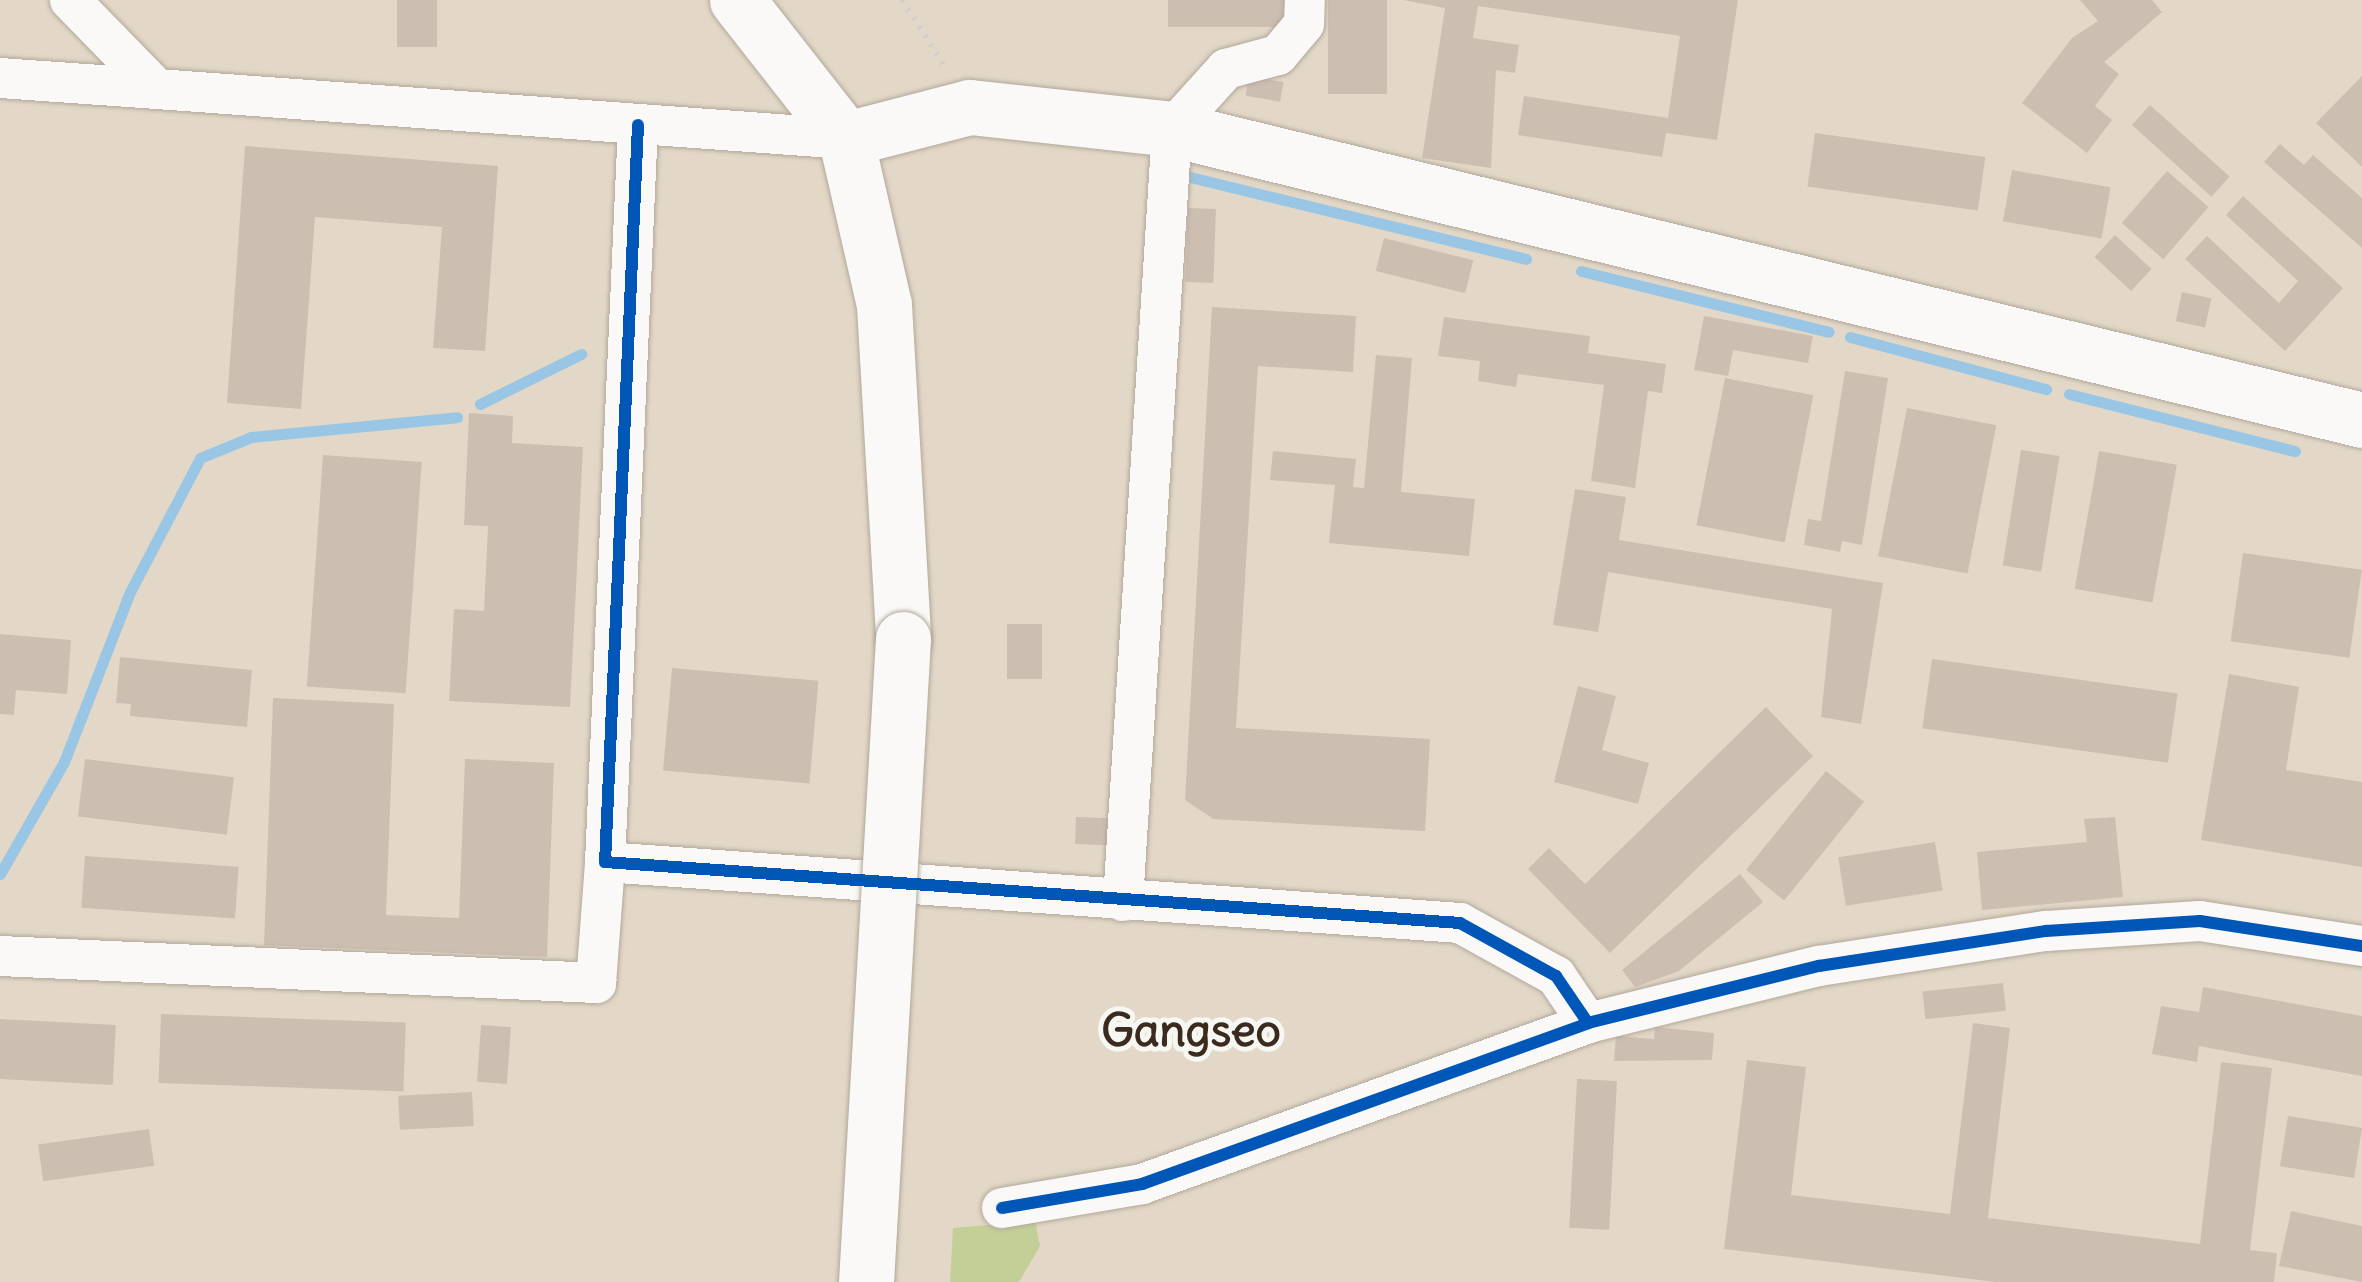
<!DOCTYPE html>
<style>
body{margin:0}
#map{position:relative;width:2362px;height:1282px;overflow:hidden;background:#e3d8c7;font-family:Delius,sans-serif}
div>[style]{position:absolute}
.green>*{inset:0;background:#c4cf97}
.stream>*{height:11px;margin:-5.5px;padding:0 5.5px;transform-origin:5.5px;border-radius:5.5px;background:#99c6e4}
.building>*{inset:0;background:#cdbeb2;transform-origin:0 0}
.path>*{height:6px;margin-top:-3px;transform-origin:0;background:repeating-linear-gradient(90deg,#d2cfca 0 2.5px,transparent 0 10.5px)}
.roads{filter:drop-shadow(0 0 2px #b1a89c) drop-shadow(0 0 2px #b1a89c)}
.minor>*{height:40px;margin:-20px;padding:0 20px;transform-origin:20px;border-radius:20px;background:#fbf9f7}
.secondary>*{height:55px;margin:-27.5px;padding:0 27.5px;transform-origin:27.5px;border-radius:27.5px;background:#fbf9f7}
.bridges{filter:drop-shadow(0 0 2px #b1a89c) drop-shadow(0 0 2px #b1a89c)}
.secondary-bridge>*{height:55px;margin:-27.5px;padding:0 27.5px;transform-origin:27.5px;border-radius:27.5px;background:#fbf9f7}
.cycleway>*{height:12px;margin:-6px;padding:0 6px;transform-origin:6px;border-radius:6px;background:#0057b8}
span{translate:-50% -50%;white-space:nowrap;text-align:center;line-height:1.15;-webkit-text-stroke:10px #f6f6f2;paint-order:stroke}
.district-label{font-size:45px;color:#3b2a1e;font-weight:700}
</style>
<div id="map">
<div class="green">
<i style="clip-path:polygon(1035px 1221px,1040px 1246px,1019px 1282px,950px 1282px,953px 1228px)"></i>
</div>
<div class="stream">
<i style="left:1186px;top:176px;width:350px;rotate:13.7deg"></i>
<i style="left:1581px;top:271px;width:255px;rotate:13.8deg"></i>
<i style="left:1850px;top:337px;width:203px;rotate:14.9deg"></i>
<i style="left:2069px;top:394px;width:233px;rotate:14.2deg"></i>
<i style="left:480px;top:404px;width:113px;rotate:-26.3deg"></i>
<i style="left:0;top:874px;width:129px;rotate:-60.3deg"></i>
<i style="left:64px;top:762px;width:182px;rotate:-68.8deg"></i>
<i style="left:130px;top:592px;width:151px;rotate:-62.4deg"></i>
<i style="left:200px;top:458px;width:55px;rotate:-22.4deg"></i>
<i style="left:251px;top:437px;width:207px;rotate:-5.5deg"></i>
</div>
<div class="building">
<i style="left:397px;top:0;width:40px;height:47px"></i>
<i style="left:1168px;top:0;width:118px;height:27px"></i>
<i style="left:1328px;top:0;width:59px;height:94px"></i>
<i style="clip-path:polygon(1403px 0,1738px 0,1717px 140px,1666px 133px,1662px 157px,1518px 135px,1524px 96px,1668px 118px,1680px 36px,1478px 6px,1473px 38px,1519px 45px,1515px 73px,1496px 70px,1491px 168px,1422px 158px,1445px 8px)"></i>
<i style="clip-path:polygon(2080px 0,2152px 0,2162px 12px,2104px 62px,2119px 74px,2095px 106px,2112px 120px,2087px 153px,2022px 103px,2072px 38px,2098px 21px)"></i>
<i style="left:1249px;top:76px;width:35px;height:20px;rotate:10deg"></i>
<i style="clip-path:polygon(2362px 76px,2362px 167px,2316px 123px)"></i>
<i style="left:2150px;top:105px;width:107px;height:27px;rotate:42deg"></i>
<i style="left:1815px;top:133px;width:172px;height:54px;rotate:8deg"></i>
<i style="clip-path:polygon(2280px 144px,2304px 165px,2313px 155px,2362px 198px,2362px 248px,2264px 162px)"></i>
<i style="clip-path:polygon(245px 146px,498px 166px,485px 351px,433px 348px,442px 227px,315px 217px,301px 409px,227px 403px)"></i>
<i style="left:2012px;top:170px;width:100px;height:52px;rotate:10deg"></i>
<i style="left:2167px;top:171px;width:55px;height:69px;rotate:41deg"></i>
<i style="clip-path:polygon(2243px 196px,2343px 288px,2285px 351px,2185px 259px,2207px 236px,2279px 303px,2298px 281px,2226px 215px)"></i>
<i style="left:1188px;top:208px;width:28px;height:74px;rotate:2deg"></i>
<i style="left:2115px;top:235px;width:50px;height:30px;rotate:43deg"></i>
<i style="left:1384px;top:238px;width:92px;height:34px;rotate:14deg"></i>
<i style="left:2182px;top:292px;width:30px;height:30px;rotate:12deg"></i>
<i style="clip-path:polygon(1212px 307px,1356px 316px,1353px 372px,1258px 366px,1236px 728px,1430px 739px,1425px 831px,1213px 819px,1185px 800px)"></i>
<i style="clip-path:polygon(1704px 316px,1813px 336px,1808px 363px,1733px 350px,1728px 376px,1694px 370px)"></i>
<i style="clip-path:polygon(1444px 317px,1590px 336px,1588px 353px,1666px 364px,1662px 393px,1648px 391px,1635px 488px,1591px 481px,1604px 385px,1518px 374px,1516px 387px,1478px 381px,1480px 361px,1438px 356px)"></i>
<i style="clip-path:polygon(1376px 355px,1412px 358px,1401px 492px,1475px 499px,1469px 556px,1329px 543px,1335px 485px,1270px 480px,1273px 451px,1356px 459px,1353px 487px,1364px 488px)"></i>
<i style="clip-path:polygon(1845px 371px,1888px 378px,1862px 545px,1842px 541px,1840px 552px,1804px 545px,1808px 519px,1821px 521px)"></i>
<i style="left:1725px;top:378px;width:90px;height:150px;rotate:11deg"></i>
<i style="left:1907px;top:408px;width:91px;height:151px;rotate:11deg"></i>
<i style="clip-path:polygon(469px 413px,513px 416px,512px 443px,583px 447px,570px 707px,449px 701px,454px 609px,484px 611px,488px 526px,464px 525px)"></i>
<i style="left:2021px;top:450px;width:39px;height:117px;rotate:9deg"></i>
<i style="left:2099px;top:451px;width:79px;height:140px;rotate:10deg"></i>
<i style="left:323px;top:455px;width:99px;height:232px;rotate:4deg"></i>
<i style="clip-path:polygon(1575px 489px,1626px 497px,1619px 540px,1883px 583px,1861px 724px,1821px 717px,1832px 609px,1608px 572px,1598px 632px,1553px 625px)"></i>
<i style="left:2243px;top:553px;width:120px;height:89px;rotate:8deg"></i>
<i style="left:1042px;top:624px;width:55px;height:35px;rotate:90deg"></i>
<i style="clip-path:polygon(0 634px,71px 640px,67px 694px,16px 690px,14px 715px,0 714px)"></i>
<i style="clip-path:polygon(120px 657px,252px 670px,247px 727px,130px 716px,131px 704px,116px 703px)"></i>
<i style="left:1932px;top:659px;width:248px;height:70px;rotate:8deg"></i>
<i style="left:672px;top:668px;width:147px;height:103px;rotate:5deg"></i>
<i style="clip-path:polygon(2229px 674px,2299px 687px,2286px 770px,2362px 782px,2362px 867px,2201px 840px)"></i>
<i style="clip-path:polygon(1578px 686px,1616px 696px,1602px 750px,1649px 763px,1638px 804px,1554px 782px)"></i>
<i style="clip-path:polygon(273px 698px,394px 704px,386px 915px,459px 918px,465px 759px,554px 763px,547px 957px,264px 945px)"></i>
<i style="clip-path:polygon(1766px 707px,1813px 756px,1610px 953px,1528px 869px,1549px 848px,1585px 884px)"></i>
<i style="left:85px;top:759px;width:150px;height:58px;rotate:7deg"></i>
<i style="left:1826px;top:771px;width:49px;height:127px;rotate:39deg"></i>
<i style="left:1076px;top:817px;width:33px;height:27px;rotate:2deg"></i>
<i style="clip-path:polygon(2115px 817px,2123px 897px,1982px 910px,1977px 852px,2087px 842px,2084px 819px)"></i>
<i style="left:1935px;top:842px;width:49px;height:98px;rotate:81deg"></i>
<i style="left:85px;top:856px;width:154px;height:52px;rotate:4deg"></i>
<i style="clip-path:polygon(1740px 874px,1763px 902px,1679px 971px,1635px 987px,1622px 970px)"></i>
<i style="left:2003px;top:983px;width:28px;height:81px;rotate:84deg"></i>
<i style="clip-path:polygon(2203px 987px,2362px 1016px,2362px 1076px,2199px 1046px,2197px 1062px,2152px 1054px,2161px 1006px,2199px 1012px)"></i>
<i style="left:161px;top:1014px;width:245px;height:69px;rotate:2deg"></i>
<i style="left:0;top:1019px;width:116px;height:60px;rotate:3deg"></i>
<i style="clip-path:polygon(1973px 1023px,2010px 1028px,1988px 1218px,2200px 1244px,2221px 1062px,2272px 1068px,2250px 1250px,2277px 1253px,2274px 1282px,1996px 1282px,1724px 1249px,1747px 1060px,1806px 1067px,1791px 1195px,1950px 1214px)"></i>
<i style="left:481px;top:1025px;width:30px;height:57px;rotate:4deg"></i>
<i style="clip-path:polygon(1655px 1027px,1714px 1033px,1712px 1060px,1614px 1061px,1616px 1036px,1654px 1039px)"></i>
<i style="left:1577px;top:1079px;width:40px;height:149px;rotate:3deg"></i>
<i style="left:472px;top:1092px;width:34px;height:74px;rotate:87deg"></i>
<i style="left:2288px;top:1116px;width:75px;height:51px;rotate:9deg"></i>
<i style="left:149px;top:1129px;width:37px;height:112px;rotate:82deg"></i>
<i style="clip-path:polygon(2291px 1211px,2362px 1226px,2362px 1282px,2279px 1266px)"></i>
</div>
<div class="path">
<i style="left:902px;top:0;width:83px;rotate:57.3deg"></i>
</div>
<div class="roads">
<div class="minor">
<i style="left:70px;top:0;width:124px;rotate:45.7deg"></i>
<i style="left:157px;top:89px;width:691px;rotate:4.15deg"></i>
<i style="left:0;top:78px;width:157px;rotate:4deg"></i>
<i style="left:638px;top:125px;width:738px;rotate:92.56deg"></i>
<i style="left:605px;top:862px;width:857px;rotate:4.08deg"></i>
<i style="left:1460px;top:923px;width:110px;rotate:28.9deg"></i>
<i style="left:1556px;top:976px;width:57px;rotate:55.8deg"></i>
<i style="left:1123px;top:901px;width:774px;rotate:-86.37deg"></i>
<i style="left:1172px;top:129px;width:81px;rotate:-48deg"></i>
<i style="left:1226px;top:69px;width:54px;rotate:-15.1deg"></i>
<i style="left:1278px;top:55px;width:40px;rotate:-50deg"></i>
<i style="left:1304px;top:24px;width:24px;rotate:-88deg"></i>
<i style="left:0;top:956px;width:597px;rotate:2.59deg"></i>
<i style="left:596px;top:983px;width:121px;rotate:-85.7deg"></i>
<i style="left:1002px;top:1208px;width:142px;rotate:-9.7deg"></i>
<i style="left:1142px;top:1184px;width:474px;rotate:-19.8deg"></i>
<i style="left:1588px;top:1023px;width:238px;rotate:-13.9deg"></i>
<i style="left:1819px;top:966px;width:230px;rotate:-8.8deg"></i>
<i style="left:2046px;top:931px;width:154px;rotate:-3.7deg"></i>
<i style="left:2200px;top:921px;width:164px;rotate:8.8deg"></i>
</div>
<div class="secondary">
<i style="left:737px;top:0;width:177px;rotate:51.9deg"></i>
<i style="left:846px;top:139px;width:170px;rotate:77.1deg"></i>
<i style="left:884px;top:305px;width:335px;rotate:86.7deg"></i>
<i style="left:846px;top:139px;width:128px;rotate:-14.5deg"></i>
<i style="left:970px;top:107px;width:203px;rotate:6.2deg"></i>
<i style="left:1172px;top:129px;width:1225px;rotate:13.74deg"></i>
</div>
</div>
<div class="bridges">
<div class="secondary-bridge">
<i style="left:866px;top:1282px;width:644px;rotate:-86.71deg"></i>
</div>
</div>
<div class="cycleway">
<i style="left:638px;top:125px;width:738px;rotate:92.56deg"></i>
<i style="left:605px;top:862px;width:857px;rotate:4.08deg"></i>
<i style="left:1460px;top:923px;width:110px;rotate:28.9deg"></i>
<i style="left:1556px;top:976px;width:57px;rotate:55.8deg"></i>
<i style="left:1002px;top:1208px;width:142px;rotate:-9.7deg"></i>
<i style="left:1142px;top:1184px;width:474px;rotate:-19.8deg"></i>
<i style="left:1588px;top:1023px;width:238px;rotate:-13.9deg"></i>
<i style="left:1819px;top:966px;width:230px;rotate:-8.8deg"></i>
<i style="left:2046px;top:931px;width:154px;rotate:-3.7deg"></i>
<i style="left:2200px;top:921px;width:164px;rotate:8.8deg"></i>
</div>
<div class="district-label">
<span style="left:1191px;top:1031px">Gangseo</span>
</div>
</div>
